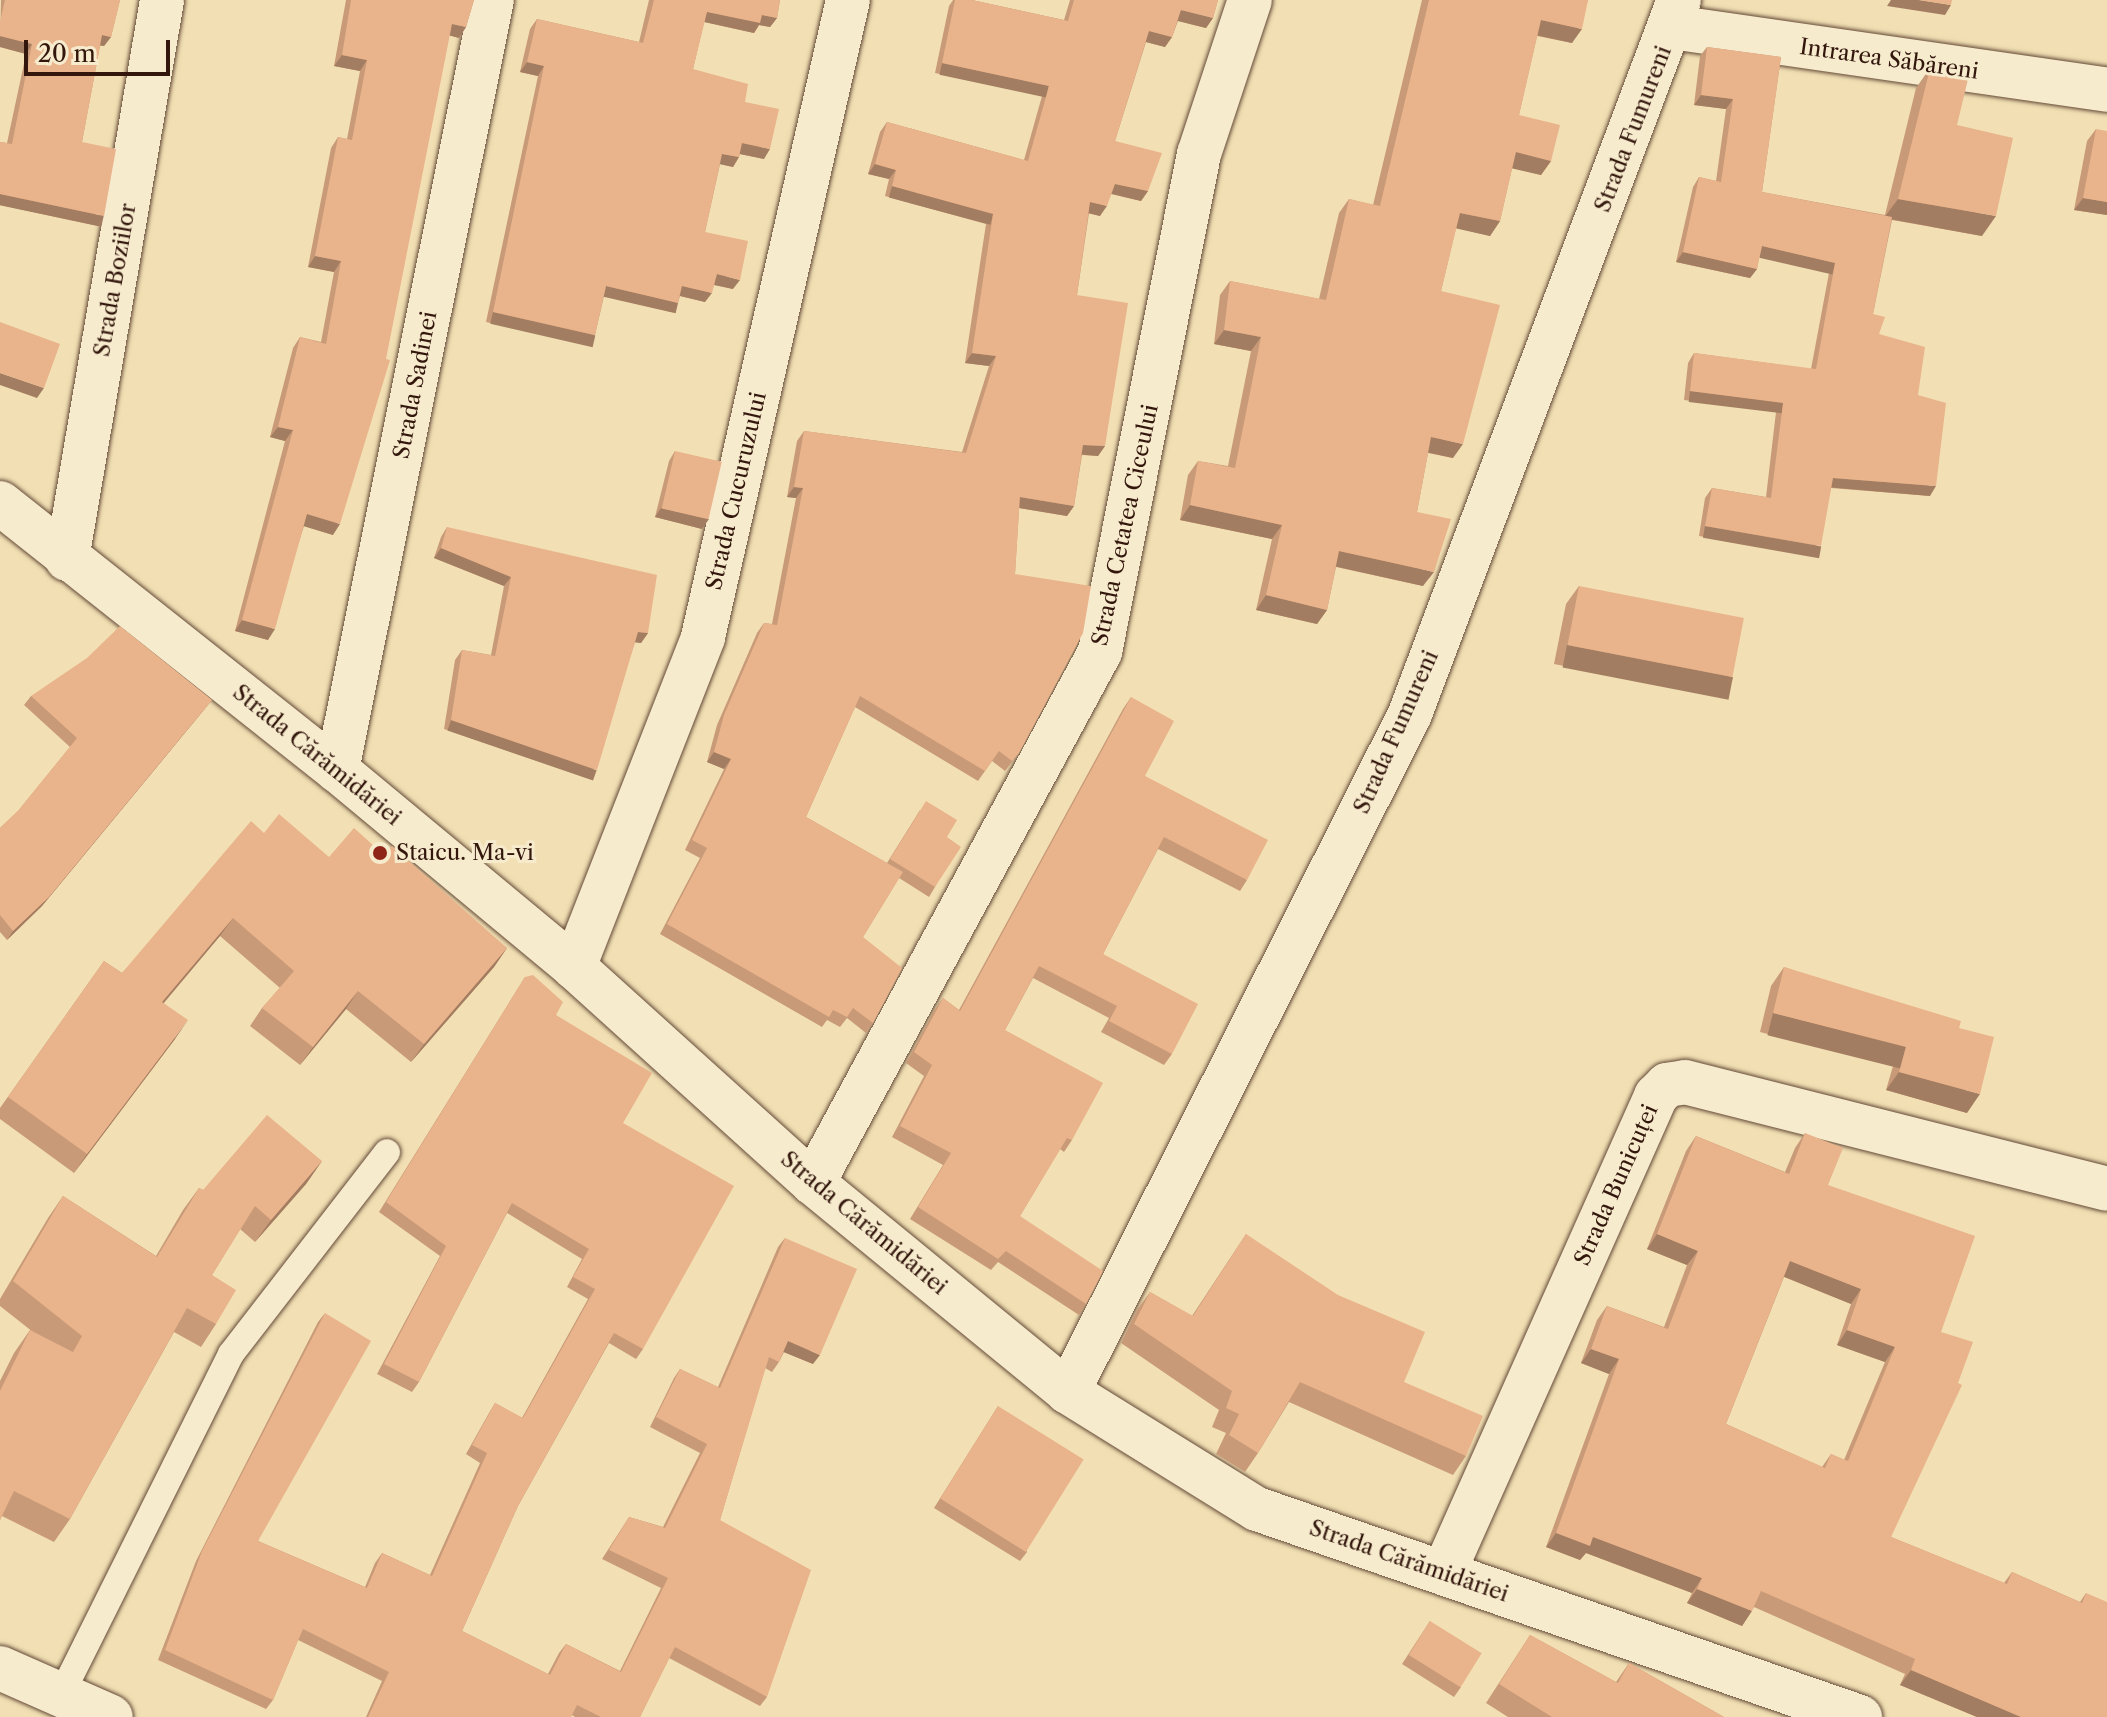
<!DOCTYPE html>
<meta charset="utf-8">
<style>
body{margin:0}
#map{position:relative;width:2107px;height:1717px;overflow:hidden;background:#f2e0b4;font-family:"Libre Caslon Text",serif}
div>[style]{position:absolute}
.roads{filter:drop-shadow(0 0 2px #634937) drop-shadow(0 0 2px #634937)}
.service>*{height:26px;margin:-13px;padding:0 13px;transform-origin:13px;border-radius:13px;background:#f7ebce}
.minor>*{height:44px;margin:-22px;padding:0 22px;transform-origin:22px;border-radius:22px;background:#f7ebce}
.secondary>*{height:44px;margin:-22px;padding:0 22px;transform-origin:22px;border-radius:22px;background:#f7ebce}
.wall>*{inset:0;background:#c89a78}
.shaded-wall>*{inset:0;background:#a37d61;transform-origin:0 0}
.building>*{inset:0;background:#e9b38b;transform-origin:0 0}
.dots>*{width:22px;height:22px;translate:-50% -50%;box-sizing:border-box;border:4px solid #f7ebce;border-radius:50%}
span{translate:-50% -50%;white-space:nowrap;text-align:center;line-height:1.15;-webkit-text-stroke:6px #f7ebce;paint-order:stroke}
.street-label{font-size:22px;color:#33170d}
.poi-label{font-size:22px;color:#33170d}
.left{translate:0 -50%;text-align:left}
.scale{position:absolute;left:24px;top:40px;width:146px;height:36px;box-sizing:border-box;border:4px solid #33170d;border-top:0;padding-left:10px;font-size:24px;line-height:28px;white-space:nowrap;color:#33170d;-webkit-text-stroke:6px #f7ebce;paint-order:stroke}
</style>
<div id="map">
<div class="roads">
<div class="service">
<i style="left:61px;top:1695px;width:381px;rotate:-63.5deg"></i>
<i style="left:231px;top:1354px;width:255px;rotate:-52.3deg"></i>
</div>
<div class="minor">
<i style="left:1672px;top:27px;width:440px;rotate:8.2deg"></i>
<i style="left:0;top:503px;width:430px;rotate:38.4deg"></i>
<i style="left:337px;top:770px;width:308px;rotate:39.7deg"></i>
<i style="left:574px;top:967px;width:322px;rotate:42.1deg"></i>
<i style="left:813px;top:1183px;width:330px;rotate:39.3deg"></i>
<i style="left:1068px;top:1392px;width:222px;rotate:31.8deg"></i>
<i style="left:1257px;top:1509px;width:638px;rotate:19.03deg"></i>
<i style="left:67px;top:559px;width:567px;rotate:-80.35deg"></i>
<i style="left:337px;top:770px;width:785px;rotate:-78.62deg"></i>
<i style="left:574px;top:967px;width:354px;rotate:-68.6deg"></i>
<i style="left:703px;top:637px;width:653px;rotate:-77.18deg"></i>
<i style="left:813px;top:1183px;width:604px;rotate:-61.61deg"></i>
<i style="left:1100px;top:652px;width:508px;rotate:-78.76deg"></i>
<i style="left:1199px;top:154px;width:162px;rotate:-71.7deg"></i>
<i style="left:1068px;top:1392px;width:759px;rotate:-63.23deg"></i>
<i style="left:1410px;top:714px;width:763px;rotate:-69.36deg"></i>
<i style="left:1444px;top:1572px;width:521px;rotate:-65.99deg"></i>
<i style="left:1656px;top:1096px;width:16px;rotate:-45deg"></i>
<i style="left:1667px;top:1085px;width:18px;rotate:-9deg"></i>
<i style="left:1685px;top:1082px;width:435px;rotate:14.2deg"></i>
</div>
<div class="secondary">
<i style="left:0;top:1668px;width:121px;rotate:23.8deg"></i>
</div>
</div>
<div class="wall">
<i style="clip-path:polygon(1px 0,120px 0,111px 37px,104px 46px,100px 46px,82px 142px,98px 226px,0 205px,0 142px,7px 143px,26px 54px,0 47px)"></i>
<i style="clip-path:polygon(346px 0,474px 0,466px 27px,459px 38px,449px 35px,333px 535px,304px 526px,268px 640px,235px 631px,285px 441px,270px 437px,293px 348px,300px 337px,321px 342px,334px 272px,308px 267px,331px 148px,338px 137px,347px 139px,360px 71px,334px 66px)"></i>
<i style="clip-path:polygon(649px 0,780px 0,777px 18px,770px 27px,759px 25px,754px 33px,704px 22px,693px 69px,745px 102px,764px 159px,740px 154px,739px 157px,733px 167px,720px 164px,705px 232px,733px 289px,714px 285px,705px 302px,680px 296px,678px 303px,671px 312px,604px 296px,595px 335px,589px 345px,486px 322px,538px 76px,520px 72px,530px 29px,537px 19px,639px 42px)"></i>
<i style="clip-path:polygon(953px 0,972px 0,1064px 20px,1070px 0,1218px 0,1213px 18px,1206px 28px,1178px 21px,1172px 37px,1165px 47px,1146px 42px,1115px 141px,1148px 191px,1141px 201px,1111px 194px,1100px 216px,1089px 213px,1077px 295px,1105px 446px,1098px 456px,1082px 455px,1074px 506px,1067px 516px,1019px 508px,1015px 574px,1019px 753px,1005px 771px,992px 761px,978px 781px,855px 707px,806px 817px,887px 863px,920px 810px,947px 837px,935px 887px,929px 897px,899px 878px,863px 937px,873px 1023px,866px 1033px,847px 1018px,840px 1027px,827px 1020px,822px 1027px,660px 934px,700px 858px,685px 850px,724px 769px,707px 762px,717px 725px,757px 633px,764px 623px,772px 624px,796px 498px,787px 497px,797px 441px,804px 431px,962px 452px,989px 366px,965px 363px,986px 224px,885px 196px,889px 179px,868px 174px,880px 132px,887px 122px,1024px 160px,1042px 96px,935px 73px,949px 6px)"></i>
<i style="clip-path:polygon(1422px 0,1588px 0,1572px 43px,1537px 36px,1519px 115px,1551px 161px,1541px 175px,1512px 168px,1500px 221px,1490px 236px,1456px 228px,1441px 291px,1453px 458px,1428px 453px,1417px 512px,1423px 586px,1336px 567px,1327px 610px,1317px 624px,1256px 610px,1272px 539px,1180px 520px,1188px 475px,1198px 461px,1228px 466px,1251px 351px,1214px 344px,1220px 295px,1230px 281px,1319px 299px,1339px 213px,1349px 199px,1373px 205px)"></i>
<i style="clip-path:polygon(1707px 47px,1781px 57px,1762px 192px,1885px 215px,1916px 88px,1930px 68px,1957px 125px,1982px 236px,1892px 220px,1873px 314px,1879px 334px,1918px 395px,1930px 496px,1831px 488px,1814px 556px,1699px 536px,1705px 498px,1712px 488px,1766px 497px,1776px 412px,1684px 400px,1688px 363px,1694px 353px,1811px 369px,1829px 273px,1759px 257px,1757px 269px,1750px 278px,1676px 262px,1693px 187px,1699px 177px,1716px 181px,1726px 109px,1694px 105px,1700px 56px)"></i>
<i style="clip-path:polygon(2096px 129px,2107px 215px,2074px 210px,2087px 141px)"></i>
<i style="clip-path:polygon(675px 451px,702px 529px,655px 517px,669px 461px)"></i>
<i style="clip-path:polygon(447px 527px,648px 633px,641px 643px,635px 642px,590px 779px,444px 729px,455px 660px,462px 650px,491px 655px,504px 586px,434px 558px,441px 537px)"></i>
<i style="clip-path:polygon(1579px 586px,1733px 678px,1719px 697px,1554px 664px,1566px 604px)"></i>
<i style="clip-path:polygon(31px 696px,212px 700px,42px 906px,7px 940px,0 932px,0 828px,18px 811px,70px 747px,24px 705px)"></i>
<i style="clip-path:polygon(1131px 697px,1145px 776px,1247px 880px,1240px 891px,1158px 849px,1103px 954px,1172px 1054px,1164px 1065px,1101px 1032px,1109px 1018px,1033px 978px,1005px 1030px,1072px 1140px,1064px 1152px,1060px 1149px,1020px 1216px,1086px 1304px,1079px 1315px,998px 1262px,991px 1270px,910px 1219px,943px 1165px,892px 1137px,924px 1076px,906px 1063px,935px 1009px,943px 998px,959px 1010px,1123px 709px)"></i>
<i style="clip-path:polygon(264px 833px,329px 857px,384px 855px,507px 948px,494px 967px,411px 1062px,346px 1009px,300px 1065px,250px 1026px,262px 1008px,280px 988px,220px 936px,164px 1003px,175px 1039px,74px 1173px,0 1119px,0 1108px,104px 961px,122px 973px)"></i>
<i style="clip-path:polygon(1784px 967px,1959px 1028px,1967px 1113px,1886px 1090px,1893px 1066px,1760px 1032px,1771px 986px)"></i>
<i style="clip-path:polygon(525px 977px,556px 1015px,623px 1123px,643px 1349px,636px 1359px,609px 1343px,518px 1506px,462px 1631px,548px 1674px,559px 1653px,566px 1644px,620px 1671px,661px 1588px,602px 1559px,629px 1517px,663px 1527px,700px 1453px,650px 1427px,674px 1378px,680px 1369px,718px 1387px,778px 1247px,785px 1238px,813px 1364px,784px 1352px,779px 1362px,772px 1372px,765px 1368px,720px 1520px,767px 1697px,760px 1706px,669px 1658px,640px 1717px,575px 1717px,572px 1715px,571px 1717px,366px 1717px,382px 1681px,298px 1640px,273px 1700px,266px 1709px,158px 1660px,196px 1561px,318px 1322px,325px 1313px,258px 1541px,365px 1587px,375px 1563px,382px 1553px,430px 1575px,480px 1463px,466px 1454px,489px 1413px,495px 1403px,522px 1418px,588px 1299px,567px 1287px,582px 1259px,507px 1213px,419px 1382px,412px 1392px,377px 1374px,440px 1256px,379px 1212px)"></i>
<i style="clip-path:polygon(evenodd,1805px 1133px,1828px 1185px,1941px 1332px,1891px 1537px,2004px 1583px,2012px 1572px,2080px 1602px,2086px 1593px,2107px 1717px,1977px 1717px,1900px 1685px,1905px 1674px,1754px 1607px,1742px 1626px,1687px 1603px,1692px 1593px,1586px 1553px,1580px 1560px,1546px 1547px,1609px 1374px,1581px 1363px,1597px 1320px,1607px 1306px,1664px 1327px,1687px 1265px,1647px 1249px,1686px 1151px,1696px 1136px,1785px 1172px,1795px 1148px,1805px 1133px,1784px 1277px,1851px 1304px,1837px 1345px,1885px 1362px,1844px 1460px,1831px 1454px,1822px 1467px,1726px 1424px,1784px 1277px)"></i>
<i style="clip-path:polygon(322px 1161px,306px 1184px,255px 1242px,240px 1229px,212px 1275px,216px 1324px,201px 1347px,174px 1332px,70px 1519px,54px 1542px,2px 1516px,0 1520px,0 1381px,14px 1353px,30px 1330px,33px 1332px,0 1306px,0 1299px,48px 1218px,63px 1196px,156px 1256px,183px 1210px,199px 1188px,203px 1190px)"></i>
<i style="clip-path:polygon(1246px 1234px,1404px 1382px,1466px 1456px,1453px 1475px,1289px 1402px,1258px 1453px,1245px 1472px,1216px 1454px,1226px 1433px,1212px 1427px,1219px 1410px,1121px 1343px,1137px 1310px,1150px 1292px,1192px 1316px)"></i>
<i style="clip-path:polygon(998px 1406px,1027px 1552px,1020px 1561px,934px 1508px)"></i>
<i style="clip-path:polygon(1430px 1621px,1461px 1687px,1454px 1697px,1402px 1664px)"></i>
<i style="clip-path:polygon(1530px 1635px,1616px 1682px,1629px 1663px,1724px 1717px,1508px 1717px,1486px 1703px)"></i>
</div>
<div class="shaded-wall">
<i style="clip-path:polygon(1891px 0,1919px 0,1951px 5px,1945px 15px,1887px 6px)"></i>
<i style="clip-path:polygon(1181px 10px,1213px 18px,1206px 28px,1174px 20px)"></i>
<i style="clip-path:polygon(707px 12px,762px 15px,777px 18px,770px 27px,759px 25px,754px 33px,700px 21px)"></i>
<i style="clip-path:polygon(1541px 20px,1582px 29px,1572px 43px,1531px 34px)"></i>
<i style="clip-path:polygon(452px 24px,466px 27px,459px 38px,444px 34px)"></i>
<i style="clip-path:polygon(1149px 31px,1172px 37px,1165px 47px,1142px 41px)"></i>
<i style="clip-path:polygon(102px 35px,111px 37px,104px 46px,96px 44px)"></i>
<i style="clip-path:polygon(0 36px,32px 44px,26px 54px,0 47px)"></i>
<i style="clip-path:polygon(342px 55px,367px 60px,360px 71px,334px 66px)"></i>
<i style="clip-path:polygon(527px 62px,544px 66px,538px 76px,520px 72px)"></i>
<i style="left:942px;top:63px;width:109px;height:12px;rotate:12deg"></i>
<i style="clip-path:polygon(1701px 95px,1733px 99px,1726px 109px,1694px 105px)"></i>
<i style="clip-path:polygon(742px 143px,770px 149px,764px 159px,735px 153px)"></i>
<i style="clip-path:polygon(1516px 152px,1551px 161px,1541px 175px,1506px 167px)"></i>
<i style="clip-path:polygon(722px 154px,739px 157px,733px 167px,715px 163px)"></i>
<i style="clip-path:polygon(875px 164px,896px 170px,889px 179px,868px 174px)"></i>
<i style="clip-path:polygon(1115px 184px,1148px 191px,1141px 201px,1108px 193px)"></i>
<i style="left:892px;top:186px;width:105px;height:12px;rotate:15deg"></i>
<i style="left:0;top:194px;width:106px;height:11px;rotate:12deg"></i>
<i style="clip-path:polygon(2083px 198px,2107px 202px,2107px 215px,2074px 210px)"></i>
<i style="clip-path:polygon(1898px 199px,1996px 216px,1982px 236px,1884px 218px)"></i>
<i style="clip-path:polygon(1090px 202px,1107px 206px,1100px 216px,1083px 212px)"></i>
<i style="clip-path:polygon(1460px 213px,1500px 221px,1490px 236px,1450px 227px)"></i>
<i style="left:1762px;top:246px;width:75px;height:12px;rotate:13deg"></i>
<i style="clip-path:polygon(1683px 252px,1757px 269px,1750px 278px,1676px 262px)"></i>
<i style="clip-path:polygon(315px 256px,341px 261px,334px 272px,308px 267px)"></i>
<i style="clip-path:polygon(717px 274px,740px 280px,733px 289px,710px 284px)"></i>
<i style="left:606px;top:286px;width:74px;height:11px;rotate:13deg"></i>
<i style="clip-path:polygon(682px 286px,712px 293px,705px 302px,676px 295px)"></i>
<i style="left:493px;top:312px;width:105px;height:12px;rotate:13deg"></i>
<i style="clip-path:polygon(1224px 330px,1261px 337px,1251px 351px,1214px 344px)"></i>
<i style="clip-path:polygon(972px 353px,996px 356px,989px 366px,965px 363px)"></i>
<i style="clip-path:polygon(0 373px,44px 388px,37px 398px,0 385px)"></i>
<i style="left:1690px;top:391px;width:94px;height:11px;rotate:7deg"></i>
<i style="clip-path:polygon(278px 427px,293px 430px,285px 441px,270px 437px)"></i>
<i style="clip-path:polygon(1431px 437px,1463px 444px,1453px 458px,1421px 451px)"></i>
<i style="clip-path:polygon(1083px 445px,1105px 446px,1098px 456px,1076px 454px)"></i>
<i style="clip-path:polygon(1833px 478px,1936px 486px,1930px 496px,1826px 487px)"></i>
<i style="clip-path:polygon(794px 487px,803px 488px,796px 498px,787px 497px)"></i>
<i style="clip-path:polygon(1020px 497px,1074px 506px,1067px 516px,1013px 507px)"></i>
<i style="clip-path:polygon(1190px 505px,1282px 525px,1272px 539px,1180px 520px)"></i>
<i style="clip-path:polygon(661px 508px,709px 519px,702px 529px,655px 517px)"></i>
<i style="clip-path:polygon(307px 514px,340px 524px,333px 535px,300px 525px)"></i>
<i style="left:1705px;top:526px;width:118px;height:12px;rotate:10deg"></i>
<i style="clip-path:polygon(441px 548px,511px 577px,504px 586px,434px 558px)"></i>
<i style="clip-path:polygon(1339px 551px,1434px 572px,1423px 586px,1329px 565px)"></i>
<i style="clip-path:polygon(1266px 595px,1327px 610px,1317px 624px,1256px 610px)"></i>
<i style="clip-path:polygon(242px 620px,275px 629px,268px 640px,235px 631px)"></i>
<i style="clip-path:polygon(638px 632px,648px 633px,641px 643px,632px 642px)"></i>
<i style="left:1567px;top:645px;width:169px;height:23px;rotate:11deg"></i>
<i style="clip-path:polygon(212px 700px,42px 906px,7px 940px,13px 931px)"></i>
<i style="left:451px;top:720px;width:154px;height:11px;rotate:19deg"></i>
<i style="clip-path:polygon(714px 752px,731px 759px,724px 769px,707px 762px)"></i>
<i style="clip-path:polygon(233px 918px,220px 936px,149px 1020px,162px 1002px)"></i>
<i style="clip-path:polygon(507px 948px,494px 967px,411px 1062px,424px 1044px)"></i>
<i style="clip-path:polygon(358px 991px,346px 1009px,300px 1065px,313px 1047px)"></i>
<i style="left:1773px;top:1013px;width:137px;height:23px;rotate:14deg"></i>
<i style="clip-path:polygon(188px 1020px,175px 1039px,74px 1173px,87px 1154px)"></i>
<i style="clip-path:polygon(1899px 1072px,1980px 1094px,1967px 1113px,1886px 1090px)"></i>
<i style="clip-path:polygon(322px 1161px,306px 1184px,255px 1242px,271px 1220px)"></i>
<i style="clip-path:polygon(1657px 1234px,1698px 1251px,1687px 1265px,1647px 1249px)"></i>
<i style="clip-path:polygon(1790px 1261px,1861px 1289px,1851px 1304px,1780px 1275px)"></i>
<i style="clip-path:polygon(1847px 1330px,1895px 1347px,1885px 1362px,1837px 1345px)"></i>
<i style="clip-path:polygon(788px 1341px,820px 1355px,813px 1364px,781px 1351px)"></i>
<i style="clip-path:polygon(1591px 1349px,1619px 1359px,1609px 1374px,1581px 1363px)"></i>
<i style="clip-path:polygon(1556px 1533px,1593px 1537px,1702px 1578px,1692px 1593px,1586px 1553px,1580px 1560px,1546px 1547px)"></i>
<i style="clip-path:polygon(1697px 1589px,1752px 1611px,1742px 1626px,1687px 1603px)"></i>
<i style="clip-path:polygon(1911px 1670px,2021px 1717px,1977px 1717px,1900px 1685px)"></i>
</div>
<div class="building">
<i style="clip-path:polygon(5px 0,120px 0,111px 37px,102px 35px,82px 142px,116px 149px,104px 216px,0 194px,0 142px,12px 144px,32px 44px,0 36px,0 22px)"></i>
<i style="clip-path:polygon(351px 0,474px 0,466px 27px,452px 24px,386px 359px,390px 360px,340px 524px,307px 514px,275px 629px,242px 620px,293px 430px,278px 427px,300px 337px,326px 344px,341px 261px,315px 256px,338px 137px,352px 140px,367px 60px,342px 55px)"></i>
<i style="clip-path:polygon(654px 0,780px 0,777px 18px,762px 15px,760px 23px,707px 12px,693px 69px,748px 84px,745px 102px,779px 109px,770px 149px,742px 143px,739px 157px,722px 154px,705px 232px,748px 241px,740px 280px,717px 274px,712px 293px,682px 286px,678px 303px,606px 286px,595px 335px,493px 312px,544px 66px,527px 62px,537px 19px,643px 43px)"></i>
<i style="clip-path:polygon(955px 0,972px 0,1068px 21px,1074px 0,1218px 0,1213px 18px,1181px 10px,1172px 37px,1149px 31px,1115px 141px,1162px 153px,1148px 191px,1115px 184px,1107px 206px,1090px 202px,1077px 295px,1128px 303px,1105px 446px,1083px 445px,1074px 506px,1020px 497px,1015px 574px,1091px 586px,1083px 633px,1019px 753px,1012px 761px,999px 751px,985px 771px,860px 696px,806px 817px,903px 872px,863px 937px,902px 968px,873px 1023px,853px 1008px,847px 1017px,833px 1010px,829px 1017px,667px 924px,707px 848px,692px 840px,731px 759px,714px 752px,724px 715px,764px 623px,777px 625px,803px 488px,794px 487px,804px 431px,966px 453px,996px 356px,972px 353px,993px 214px,892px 186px,896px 170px,875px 164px,887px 122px,1028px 161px,1049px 86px,942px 63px)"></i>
<i style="clip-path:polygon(1429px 0,1588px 0,1582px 29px,1541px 20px,1519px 115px,1560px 125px,1551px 161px,1516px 152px,1500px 221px,1460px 213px,1441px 291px,1500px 305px,1463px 444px,1431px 437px,1417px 512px,1451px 519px,1434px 572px,1339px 551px,1327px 610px,1266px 595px,1282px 525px,1190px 505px,1198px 461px,1235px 468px,1261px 337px,1224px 330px,1230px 281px,1326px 300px,1349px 199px,1380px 206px)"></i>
<i style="clip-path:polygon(1919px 0,1952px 0,1951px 5px)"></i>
<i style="clip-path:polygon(1707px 47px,1781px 57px,1762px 192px,1892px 217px,1873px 314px,1885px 317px,1879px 334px,1925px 347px,1918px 395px,1946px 403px,1936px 486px,1833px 478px,1821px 546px,1705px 526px,1712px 488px,1771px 498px,1783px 403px,1690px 391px,1694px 353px,1816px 369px,1835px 263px,1762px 246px,1757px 269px,1683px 252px,1699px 177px,1721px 182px,1733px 99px,1701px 95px)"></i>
<i style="clip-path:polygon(1930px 68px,1969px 75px,1957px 125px,2013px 138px,1996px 216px,1898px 199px)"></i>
<i style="clip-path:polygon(2096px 129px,2107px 131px,2107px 202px,2083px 198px)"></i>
<i style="clip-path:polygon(0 322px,60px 344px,44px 388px,0 373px)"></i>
<i style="left:675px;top:451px;width:48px;height:59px;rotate:13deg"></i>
<i style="clip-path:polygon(447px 527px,657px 575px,648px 633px,638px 632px,597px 770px,451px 720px,462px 650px,495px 656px,511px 577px,441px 548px)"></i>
<i style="left:1579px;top:586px;width:168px;height:60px;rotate:11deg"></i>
<i style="clip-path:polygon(120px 626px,212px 700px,49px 897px,13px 931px,0 915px,0 828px,18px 811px,77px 738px,31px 696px,87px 658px)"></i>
<i style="clip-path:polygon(1131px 697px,1174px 721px,1145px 776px,1268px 840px,1247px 880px,1164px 837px,1103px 954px,1198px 1004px,1172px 1054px,1109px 1021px,1117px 1006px,1039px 966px,1005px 1030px,1103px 1083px,1072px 1140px,1067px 1138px,1020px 1216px,1103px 1271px,1086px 1304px,1006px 1251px,998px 1259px,918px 1207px,951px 1153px,900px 1126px,932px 1065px,914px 1052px,943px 998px,960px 1011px)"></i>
<i style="clip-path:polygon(926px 801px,957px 820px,947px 837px,961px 847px,935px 887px,890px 859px)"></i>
<i style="clip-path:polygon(279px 814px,329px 857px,354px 828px,384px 855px,392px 846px,507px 948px,424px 1044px,358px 991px,313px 1047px,262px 1008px,294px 971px,233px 918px,162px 1002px,188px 1020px,87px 1154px,8px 1097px,104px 961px,122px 973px,251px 821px,264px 833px)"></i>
<i style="clip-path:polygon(1784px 967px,1961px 1021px,1959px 1028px,1994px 1037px,1980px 1094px,1899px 1072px,1906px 1047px,1773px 1013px)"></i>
<i style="clip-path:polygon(533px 975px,563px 1002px,556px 1015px,652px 1073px,623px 1123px,734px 1186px,643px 1349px,614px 1333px,518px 1506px,462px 1631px,550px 1675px,566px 1644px,621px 1672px,668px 1578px,609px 1550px,629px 1517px,665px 1528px,707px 1444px,656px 1417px,680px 1369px,720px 1388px,785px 1238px,857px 1269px,820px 1355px,788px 1341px,779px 1362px,769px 1357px,720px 1520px,811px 1570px,767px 1697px,675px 1647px,640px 1717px,601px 1717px,577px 1705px,571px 1717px,368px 1717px,389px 1672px,303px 1629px,273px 1700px,165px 1650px,202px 1551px,325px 1313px,371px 1341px,258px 1541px,367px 1588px,382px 1553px,432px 1576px,487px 1453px,472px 1445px,495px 1403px,523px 1418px,595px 1289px,573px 1277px,589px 1249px,512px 1203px,419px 1382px,384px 1364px,446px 1246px,386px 1202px,525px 977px)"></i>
<i style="clip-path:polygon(267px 1115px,322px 1161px,271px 1220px,255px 1206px,212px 1275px,236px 1290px,216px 1324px,187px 1308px,70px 1519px,14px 1491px,0 1520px,0 1391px,30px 1330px,73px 1352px,82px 1336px,13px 1281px,63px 1196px,157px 1257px,199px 1188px,203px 1190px)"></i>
<i style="clip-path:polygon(evenodd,1805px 1133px,1843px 1148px,1828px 1185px,1975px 1236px,1941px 1332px,1973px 1342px,1958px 1383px,1962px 1385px,1891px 1537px,2007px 1584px,2012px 1572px,2082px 1603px,2086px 1593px,2107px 1602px,2107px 1717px,2021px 1717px,1911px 1670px,1915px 1659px,1761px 1591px,1752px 1611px,1697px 1589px,1702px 1578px,1593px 1537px,1590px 1546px,1556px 1533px,1619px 1359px,1591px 1349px,1607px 1306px,1668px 1329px,1698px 1251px,1657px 1234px,1696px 1136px,1789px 1174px,1805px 1133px,1790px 1261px,1861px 1289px,1847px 1330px,1895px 1347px,1848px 1461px,1831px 1454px,1825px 1468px,1726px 1424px,1790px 1261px)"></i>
<i style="clip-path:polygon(1246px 1234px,1338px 1295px,1425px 1332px,1404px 1382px,1483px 1416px,1466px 1456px,1300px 1382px,1258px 1453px,1229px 1435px,1239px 1414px,1226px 1408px,1232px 1391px,1134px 1324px,1150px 1292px,1193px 1316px)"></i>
<i style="left:998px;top:1406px;width:101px;height:109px;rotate:32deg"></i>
<i style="left:1430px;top:1621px;width:61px;height:40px;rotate:32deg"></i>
<i style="clip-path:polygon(1530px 1635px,1618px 1683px,1629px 1663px,1724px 1717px,1552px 1717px,1499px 1684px)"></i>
</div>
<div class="dots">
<i style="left:380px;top:853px;background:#8f2418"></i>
</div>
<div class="street-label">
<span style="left:1889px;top:59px;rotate:8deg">Intrarea Săbăreni</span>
<span style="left:1633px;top:129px;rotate:-69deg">Strada Fumureni</span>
<span style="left:115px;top:280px;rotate:-80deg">Strada Boziilor</span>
<span style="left:415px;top:385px;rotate:-79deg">Strada Sadinei</span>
<span style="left:736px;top:491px;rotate:-77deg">Strada Cucuruzului</span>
<span style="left:1125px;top:525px;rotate:-78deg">Strada Cetatea Ciceului</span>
<span style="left:1396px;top:732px;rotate:-66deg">Strada Fumureni</span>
<span style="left:317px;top:755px;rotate:39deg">Strada Cărămidăriei</span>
<span style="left:1616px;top:1185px;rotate:-66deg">Strada Bunicuței</span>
<span style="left:864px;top:1223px;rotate:40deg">Strada Cărămidăriei</span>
<span style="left:1409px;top:1561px;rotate:19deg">Strada Cărămidăriei</span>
</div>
<div class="poi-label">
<span class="left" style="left:396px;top:853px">Staicu. Ma-vi</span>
</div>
<div class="scale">20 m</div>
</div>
